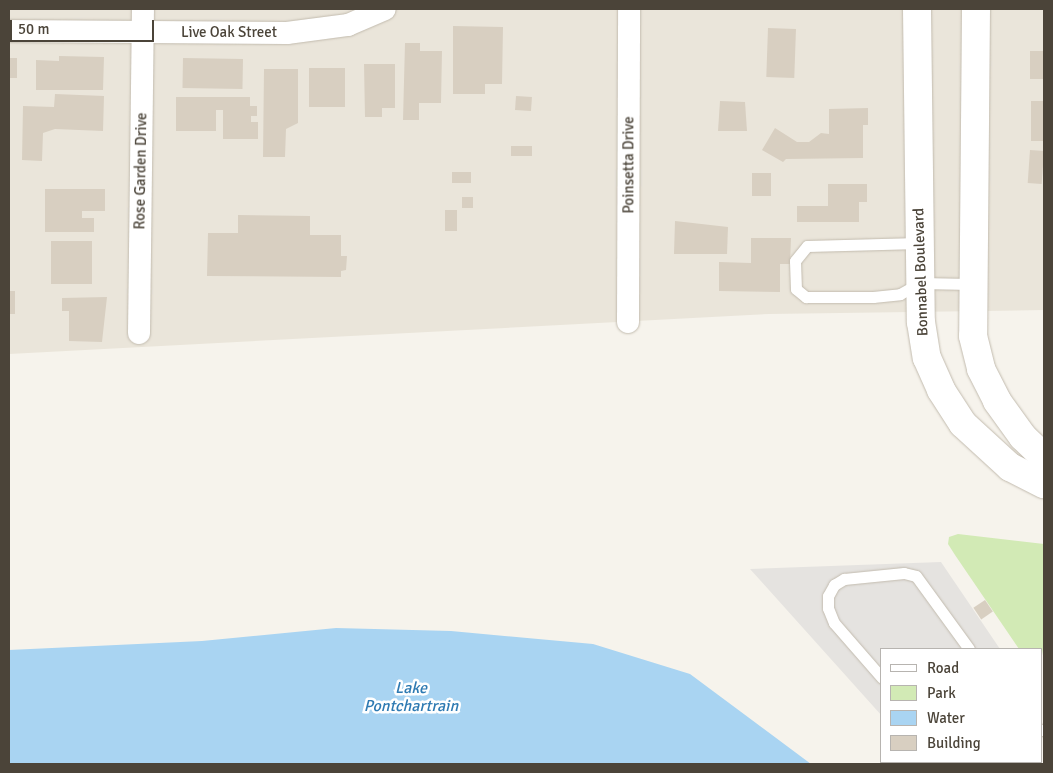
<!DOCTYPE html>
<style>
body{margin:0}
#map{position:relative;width:1053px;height:773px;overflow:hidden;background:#f6f3ec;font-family:Signika,sans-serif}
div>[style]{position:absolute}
.residential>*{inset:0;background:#eae5da}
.green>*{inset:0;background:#d2eab5}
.parking>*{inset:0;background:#e5e3e0}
.water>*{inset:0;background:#a9d4f2}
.building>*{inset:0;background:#d8cfc1;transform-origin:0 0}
.roads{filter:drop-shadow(0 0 1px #c2bbae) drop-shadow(0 0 1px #c2bbae)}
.service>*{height:11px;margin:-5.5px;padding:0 5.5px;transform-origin:5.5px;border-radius:5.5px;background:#fff}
.minor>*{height:22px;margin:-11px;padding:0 11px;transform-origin:11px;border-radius:11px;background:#fff}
.tertiary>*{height:28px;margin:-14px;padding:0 14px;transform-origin:14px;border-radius:14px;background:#fff}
span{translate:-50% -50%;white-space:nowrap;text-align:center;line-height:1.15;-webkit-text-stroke:5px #fff;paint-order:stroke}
.street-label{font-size:15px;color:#4b4439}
.water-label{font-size:16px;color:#2e7ab2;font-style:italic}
.frame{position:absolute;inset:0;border:10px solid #4b4439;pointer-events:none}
.legend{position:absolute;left:880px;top:648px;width:162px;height:115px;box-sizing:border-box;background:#fff;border:1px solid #b7b4b0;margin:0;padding:6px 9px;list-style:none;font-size:15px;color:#4b4439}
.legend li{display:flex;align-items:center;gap:10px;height:25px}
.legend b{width:25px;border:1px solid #b7b4b0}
.scale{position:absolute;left:10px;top:20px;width:144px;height:22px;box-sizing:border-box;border:2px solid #4b4439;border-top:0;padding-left:6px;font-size:15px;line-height:18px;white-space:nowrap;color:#4b4439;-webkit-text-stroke:4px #fff;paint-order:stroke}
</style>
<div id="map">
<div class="residential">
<i style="clip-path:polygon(9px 9px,1044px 9px,1044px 310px,769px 314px,9px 354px)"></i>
</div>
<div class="green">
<i style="clip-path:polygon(958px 534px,1044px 544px,1044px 662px,1042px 649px,1019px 649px,955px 555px,948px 544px,949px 537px)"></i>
</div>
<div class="parking">
<i style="clip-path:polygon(941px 562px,1000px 649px,882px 649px,882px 716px,750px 569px)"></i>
</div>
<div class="water">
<i style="clip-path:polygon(336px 628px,451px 631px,593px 644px,690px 674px,811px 764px,9px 764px,9px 650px,202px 641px)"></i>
</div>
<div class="building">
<i style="clip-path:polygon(453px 26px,503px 27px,502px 84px,485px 84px,485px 94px,453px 94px)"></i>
<i style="left:768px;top:28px;width:28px;height:49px;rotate:2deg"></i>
<i style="clip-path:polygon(405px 43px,420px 43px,420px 51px,442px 51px,441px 103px,419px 103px,419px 120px,403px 120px)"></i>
<i style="left:1030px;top:51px;width:14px;height:28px"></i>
<i style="clip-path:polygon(59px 56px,104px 57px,103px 90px,36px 90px,36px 60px,59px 61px)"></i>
<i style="left:9px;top:58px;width:8px;height:20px"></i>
<i style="left:183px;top:58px;width:60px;height:30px;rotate:1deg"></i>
<i style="clip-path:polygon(364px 64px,395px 64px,395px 108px,382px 108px,382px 117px,365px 117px)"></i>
<i style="left:309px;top:68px;width:36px;height:39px"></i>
<i style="clip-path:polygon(264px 69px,298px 69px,298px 123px,286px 129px,285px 157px,263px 157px)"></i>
<i style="clip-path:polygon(55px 94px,104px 96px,103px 131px,55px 129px,43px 133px,42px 161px,22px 160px,23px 106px,54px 107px)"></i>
<i style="left:516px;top:96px;width:16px;height:14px;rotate:4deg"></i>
<i style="clip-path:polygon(176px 97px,250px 97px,250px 106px,257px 106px,257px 116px,251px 116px,251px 122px,258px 122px,258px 139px,223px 139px,223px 110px,216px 110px,216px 131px,176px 131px)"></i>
<i style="clip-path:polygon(720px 101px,745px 102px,747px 131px,718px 131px)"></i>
<i style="left:1031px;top:101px;width:13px;height:40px"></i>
<i style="clip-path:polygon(868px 108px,868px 125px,863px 125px,863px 158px,786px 159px,783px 162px,762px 150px,775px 128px,797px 142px,809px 142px,821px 133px,829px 134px,829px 109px)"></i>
<i style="left:511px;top:146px;width:21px;height:10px"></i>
<i style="left:1030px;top:150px;width:14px;height:33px;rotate:4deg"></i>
<i style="left:452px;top:172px;width:19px;height:11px"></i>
<i style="left:752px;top:173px;width:19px;height:23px"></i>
<i style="clip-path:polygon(828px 184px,867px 184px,867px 202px,859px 202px,859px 222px,797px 222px,797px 206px,828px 206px)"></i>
<i style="clip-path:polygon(45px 189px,105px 189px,105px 211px,82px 211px,82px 218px,94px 218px,94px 232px,45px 232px)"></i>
<i style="left:462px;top:197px;width:11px;height:11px"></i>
<i style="left:457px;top:210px;width:21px;height:12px;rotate:90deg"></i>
<i style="clip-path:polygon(238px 215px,310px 216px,310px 235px,341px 235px,341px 256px,347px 256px,346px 270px,341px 271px,341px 277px,207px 276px,208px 233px,238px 233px)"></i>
<i style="clip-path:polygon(675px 221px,728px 227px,727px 254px,674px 254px)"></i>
<i style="clip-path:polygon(751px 238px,791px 238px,790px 264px,780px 264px,780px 292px,719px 291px,719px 262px,751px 263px)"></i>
<i style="left:51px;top:241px;width:41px;height:43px"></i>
<i style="left:9px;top:291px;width:6px;height:23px"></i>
<i style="clip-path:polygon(107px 297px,102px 342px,69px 341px,69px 311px,62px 311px,62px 298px)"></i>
<i style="left:985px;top:600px;width:14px;height:14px;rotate:56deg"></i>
</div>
<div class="roads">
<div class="service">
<i style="left:919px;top:243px;width:112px;rotate:178.5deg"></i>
<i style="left:807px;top:246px;width:19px;rotate:129deg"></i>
<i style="left:795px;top:261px;width:28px;rotate:88deg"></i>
<i style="left:796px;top:289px;width:13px;rotate:39deg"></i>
<i style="left:806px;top:297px;width:67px"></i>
<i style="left:873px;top:297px;width:27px;rotate:-6deg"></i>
<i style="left:900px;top:294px;width:23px;rotate:-29deg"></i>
<i style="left:920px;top:283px;width:51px;rotate:1.1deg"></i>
<i style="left:882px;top:678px;width:73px;rotate:-131.1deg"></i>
<i style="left:834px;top:623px;width:16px;rotate:-112deg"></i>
<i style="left:828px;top:608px;width:12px;rotate:-90deg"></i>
<i style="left:828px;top:596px;width:13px;rotate:-61deg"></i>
<i style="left:834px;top:585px;width:12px;rotate:-31deg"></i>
<i style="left:844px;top:579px;width:60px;rotate:-5.7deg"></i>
<i style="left:904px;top:573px;width:12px;rotate:14deg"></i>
<i style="left:916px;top:576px;width:90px;rotate:54deg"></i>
<i style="left:1042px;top:730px;width:2px"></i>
<i style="left:954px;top:762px;width:5px;rotate:22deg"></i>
<i style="left:975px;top:764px;width:4px;rotate:-27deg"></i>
</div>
<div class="minor">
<i style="left:9px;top:31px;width:278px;rotate:0.4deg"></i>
<i style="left:287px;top:33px;width:62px;rotate:-7.5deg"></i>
<i style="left:348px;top:25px;width:40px;rotate:-23.4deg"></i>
<i style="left:628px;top:322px;width:313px;rotate:-89.8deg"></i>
<i style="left:139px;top:333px;width:324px;rotate:-89.3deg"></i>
</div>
<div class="tertiary">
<i style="left:917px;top:9px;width:313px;rotate:89.3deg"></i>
<i style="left:921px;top:322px;width:36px;rotate:81deg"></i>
<i style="left:927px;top:358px;width:35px;rotate:66deg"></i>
<i style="left:941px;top:390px;width:40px;rotate:57.1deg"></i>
<i style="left:963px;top:424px;width:64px;rotate:42.5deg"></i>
<i style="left:1010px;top:467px;width:38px;rotate:27deg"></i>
<i style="left:976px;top:9px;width:327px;rotate:90.5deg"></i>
<i style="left:973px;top:336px;width:34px;rotate:76deg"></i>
<i style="left:981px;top:369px;width:36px;rotate:63deg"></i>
<i style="left:997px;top:401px;width:44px;rotate:54.2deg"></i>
<i style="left:1023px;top:437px;width:29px;rotate:44deg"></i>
</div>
</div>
<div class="street-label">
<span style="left:229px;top:33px">Live Oak Street</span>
<span style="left:629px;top:165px;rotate:-90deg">Poinsetta Drive</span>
<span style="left:141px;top:171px;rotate:-89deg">Rose Garden Drive</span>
<span style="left:921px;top:272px;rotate:-92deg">Bonnabel Boulevard</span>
</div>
<div class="water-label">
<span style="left:411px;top:697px">Lake<br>Pontchartrain</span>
</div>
<div class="frame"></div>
<ul class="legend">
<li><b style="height:6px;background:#fff"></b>Road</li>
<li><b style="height:14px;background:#d2eab5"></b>Park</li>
<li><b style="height:14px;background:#a9d4f2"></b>Water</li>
<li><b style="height:14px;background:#d8cfc1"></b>Building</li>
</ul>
<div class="scale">50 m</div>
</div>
